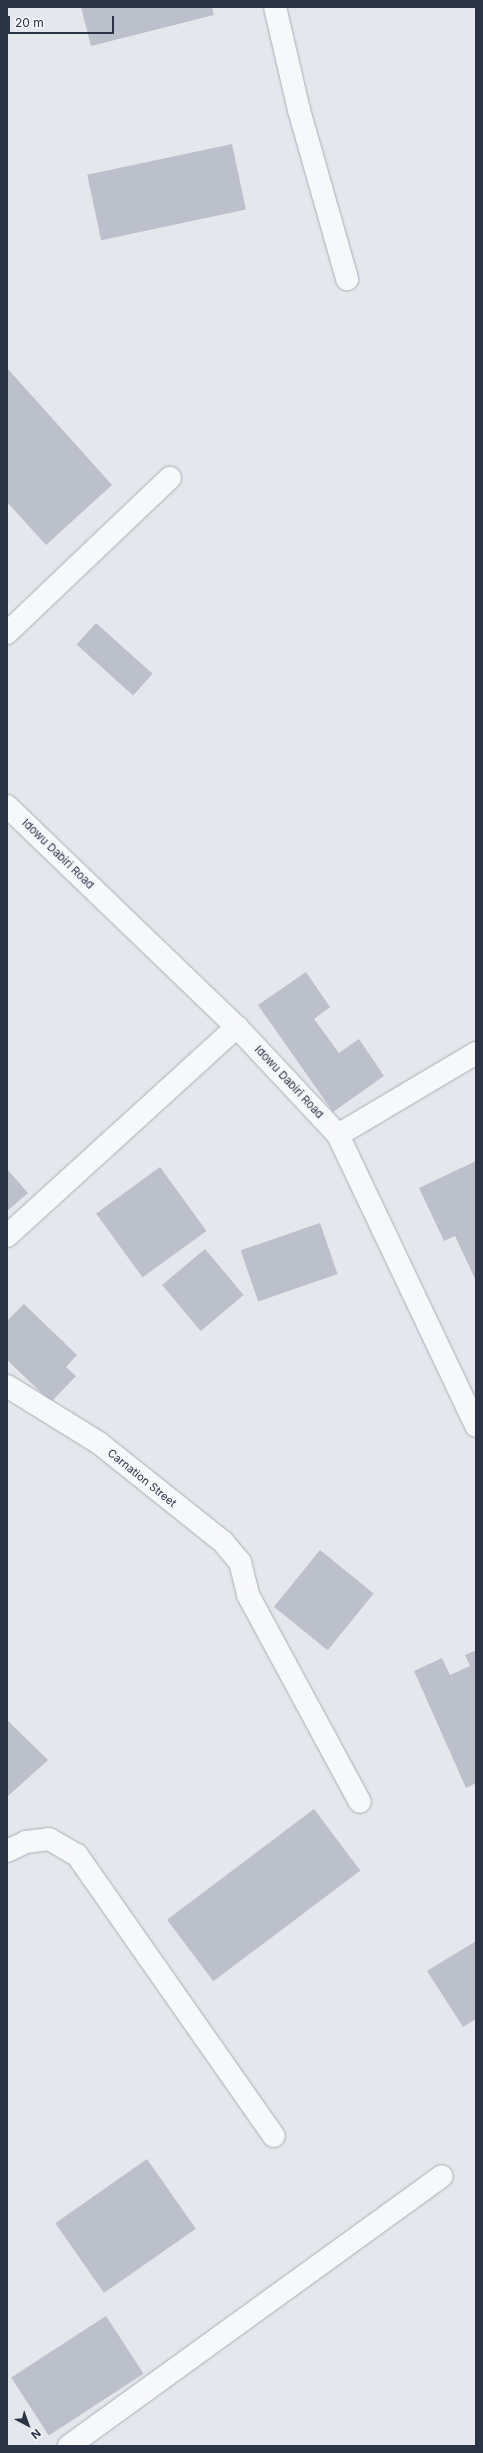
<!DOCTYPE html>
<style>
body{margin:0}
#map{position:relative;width:483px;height:2453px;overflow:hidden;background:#e4e7ec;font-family:Inter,sans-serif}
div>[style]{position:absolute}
.building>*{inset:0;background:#bbc0ca;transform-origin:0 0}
.roads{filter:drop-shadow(0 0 1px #a9aeb7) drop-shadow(0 0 1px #a9aeb7)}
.minor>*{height:22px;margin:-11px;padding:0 11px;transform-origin:11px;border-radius:11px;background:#f7f8fa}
span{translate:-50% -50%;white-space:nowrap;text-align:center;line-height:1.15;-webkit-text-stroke:3px #f4f6f9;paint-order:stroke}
.street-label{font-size:11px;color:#2b3445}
.frame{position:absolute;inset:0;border:8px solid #2b3445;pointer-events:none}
.north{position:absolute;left:8px;top:2405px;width:40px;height:40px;-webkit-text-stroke:3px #f4f6f9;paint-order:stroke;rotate:139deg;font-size:11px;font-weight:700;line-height:16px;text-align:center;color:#2b3445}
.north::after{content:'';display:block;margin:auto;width:14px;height:18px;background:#2b3445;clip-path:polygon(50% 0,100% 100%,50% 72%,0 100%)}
.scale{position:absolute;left:8px;top:16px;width:106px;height:18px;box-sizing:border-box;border:2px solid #2b3445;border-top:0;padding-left:5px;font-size:12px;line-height:14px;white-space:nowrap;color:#2b3445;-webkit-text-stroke:3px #f4f6f9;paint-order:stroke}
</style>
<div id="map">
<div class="building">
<i style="clip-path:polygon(81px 7px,212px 7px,214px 15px,91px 46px)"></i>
<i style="left:232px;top:144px;width:67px;height:148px;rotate:78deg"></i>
<i style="clip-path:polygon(7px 368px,112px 485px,46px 545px,7px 502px)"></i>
<i style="left:96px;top:623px;width:76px;height:29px;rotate:42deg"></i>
<i style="clip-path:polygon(306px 972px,330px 1007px,314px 1019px,339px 1053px,359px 1039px,384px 1076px,333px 1112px,258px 1005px)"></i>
<i style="clip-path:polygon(476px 1161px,476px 1281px,455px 1236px,444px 1241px,419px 1188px)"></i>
<i style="left:160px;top:1167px;width:79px;height:79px;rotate:54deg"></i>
<i style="clip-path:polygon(7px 1169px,28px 1193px,7px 1211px)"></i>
<i style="left:320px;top:1223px;width:54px;height:84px;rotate:71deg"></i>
<i style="left:205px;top:1249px;width:60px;height:56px;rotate:50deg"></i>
<i style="clip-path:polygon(24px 1304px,77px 1355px,66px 1367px,76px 1376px,51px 1402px,7px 1360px,7px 1321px)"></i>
<i style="left:320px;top:1550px;width:69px;height:73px;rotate:39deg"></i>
<i style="clip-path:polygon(476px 1650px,476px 1783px,466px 1788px,414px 1671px,442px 1658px,450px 1675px,470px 1666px,465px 1655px)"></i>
<i style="clip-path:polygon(7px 1720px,48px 1760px,7px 1797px)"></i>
<i style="left:314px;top:1809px;width:77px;height:184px;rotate:53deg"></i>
<i style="clip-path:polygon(476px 1941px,476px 2019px,463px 2027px,427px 1971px)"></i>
<i style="left:147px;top:2159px;width:85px;height:112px;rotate:55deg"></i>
<i style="left:106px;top:2316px;width:69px;height:113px;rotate:57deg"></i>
</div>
<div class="roads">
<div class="minor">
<i style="left:275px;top:7px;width:106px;rotate:76.9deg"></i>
<i style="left:299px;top:110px;width:176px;rotate:74.1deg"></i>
<i style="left:7px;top:633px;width:225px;rotate:-43.6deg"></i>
<i style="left:7px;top:806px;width:319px;rotate:43.9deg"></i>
<i style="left:237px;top:1027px;width:148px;rotate:46.9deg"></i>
<i style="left:338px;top:1135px;width:322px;rotate:64.6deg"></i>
<i style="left:338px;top:1135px;width:161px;rotate:-30.7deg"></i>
<i style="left:7px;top:1236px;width:311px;rotate:-42.3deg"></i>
<i style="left:7px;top:1386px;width:108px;rotate:31.8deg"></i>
<i style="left:99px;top:1443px;width:159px;rotate:38.6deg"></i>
<i style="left:223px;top:1542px;width:26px;rotate:50deg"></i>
<i style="left:240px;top:1562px;width:34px;rotate:76deg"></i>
<i style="left:248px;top:1595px;width:235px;rotate:61.6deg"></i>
<i style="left:7px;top:1851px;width:21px;rotate:-25deg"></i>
<i style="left:26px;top:1842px;width:23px;rotate:-7deg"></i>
<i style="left:49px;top:1839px;width:32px;rotate:30deg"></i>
<i style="left:77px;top:1855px;width:343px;rotate:55deg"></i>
<i style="left:69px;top:2446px;width:460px;rotate:-35.9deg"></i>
</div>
</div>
<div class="street-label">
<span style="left:58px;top:854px;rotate:44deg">Idowu Dabiri Road</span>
<span style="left:289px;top:1082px;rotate:47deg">Idowu Dabiri Road</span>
<span style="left:142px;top:1478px;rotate:39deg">Carnation Street</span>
</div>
<div class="frame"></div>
<div class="north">N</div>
<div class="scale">20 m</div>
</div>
